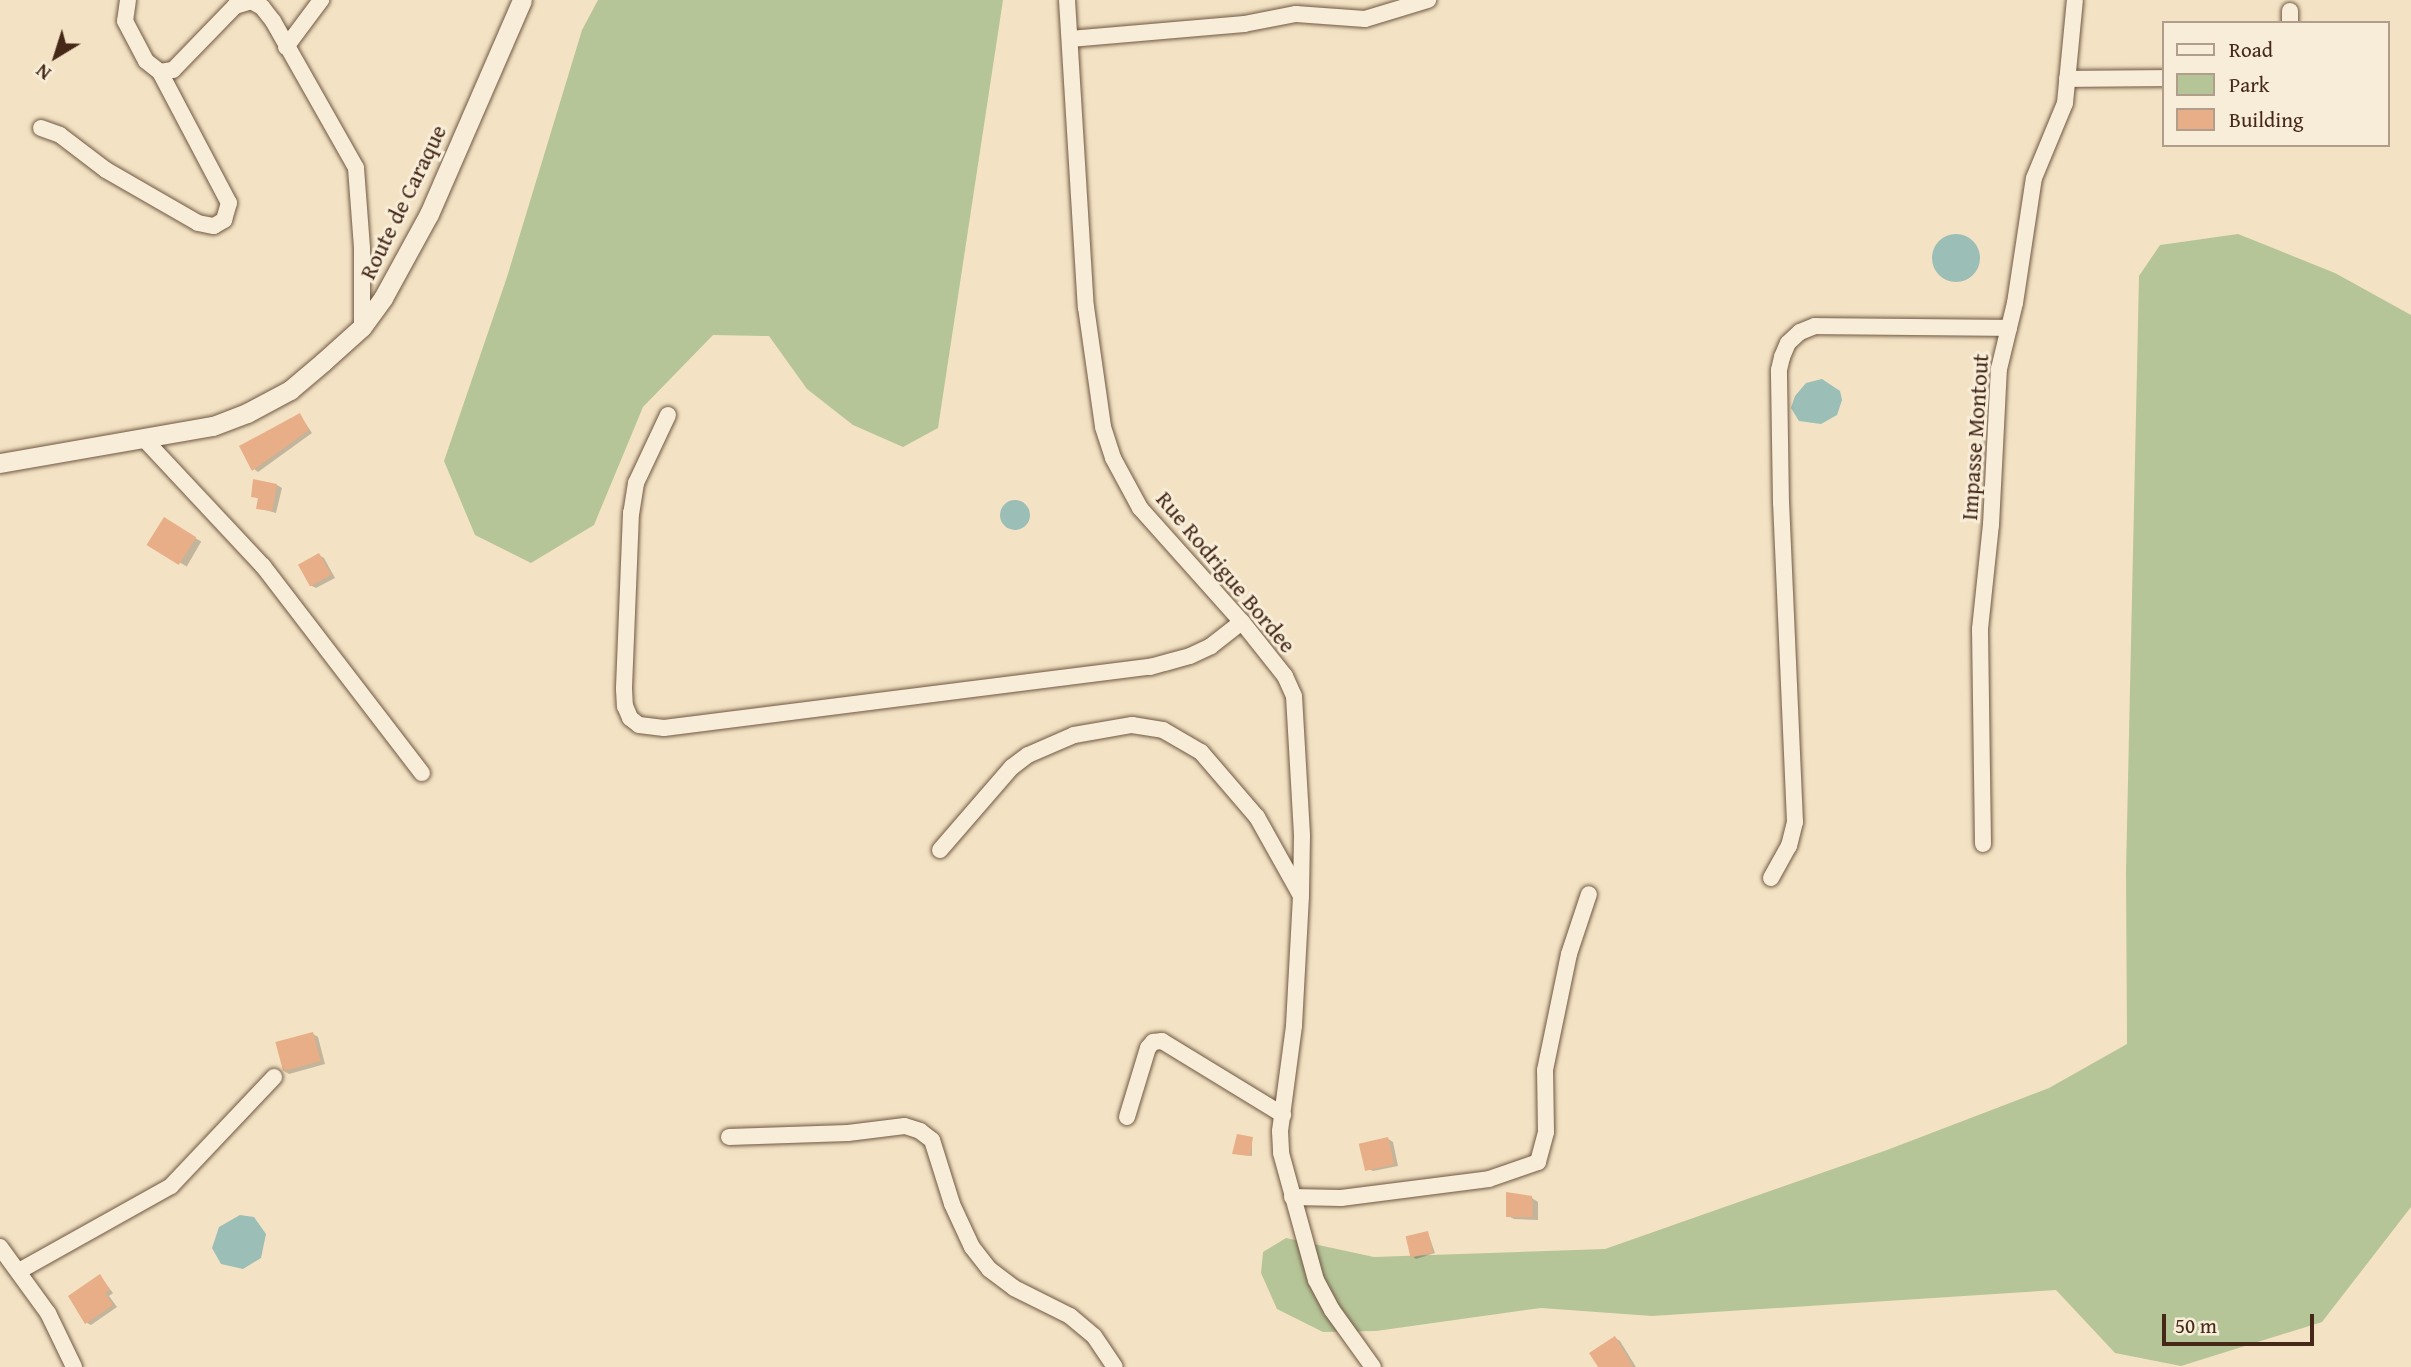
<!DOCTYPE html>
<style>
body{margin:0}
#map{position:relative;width:2411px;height:1367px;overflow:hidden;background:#f3e3c4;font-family:"Gentium Book Plus",serif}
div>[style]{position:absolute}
.green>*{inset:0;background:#b6c598}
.water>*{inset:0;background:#9bbeb6}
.round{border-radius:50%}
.shadow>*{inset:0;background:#0003;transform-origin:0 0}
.building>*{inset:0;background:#e8ae87;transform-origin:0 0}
.roads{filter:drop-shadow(0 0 2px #705742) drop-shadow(0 0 2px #705742)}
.minor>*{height:16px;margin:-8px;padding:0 8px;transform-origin:8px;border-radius:8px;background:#f7edd9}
.tertiary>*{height:19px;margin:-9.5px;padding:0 9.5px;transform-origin:9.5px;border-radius:9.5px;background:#f7edd9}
span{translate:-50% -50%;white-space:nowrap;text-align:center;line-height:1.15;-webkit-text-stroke:6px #f7edd9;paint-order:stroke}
.street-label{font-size:23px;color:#452817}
.legend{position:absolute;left:2162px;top:21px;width:228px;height:126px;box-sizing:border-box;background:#f7edd9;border:2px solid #b09e8b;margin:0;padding:9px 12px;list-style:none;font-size:21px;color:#452817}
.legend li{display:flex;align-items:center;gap:14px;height:35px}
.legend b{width:35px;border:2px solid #b09e8b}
.north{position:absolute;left:21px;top:21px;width:70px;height:70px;-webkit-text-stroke:5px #f7edd9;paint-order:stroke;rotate:218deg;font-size:19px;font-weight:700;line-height:28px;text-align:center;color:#452817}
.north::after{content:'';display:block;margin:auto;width:24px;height:32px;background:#452817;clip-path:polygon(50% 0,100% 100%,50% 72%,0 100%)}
.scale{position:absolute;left:2162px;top:1314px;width:152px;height:32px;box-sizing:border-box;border:4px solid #452817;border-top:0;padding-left:9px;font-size:21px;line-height:24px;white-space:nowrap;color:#452817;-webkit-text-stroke:5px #f7edd9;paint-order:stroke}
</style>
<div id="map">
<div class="green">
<i style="clip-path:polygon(598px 0,1003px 0,938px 428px,903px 447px,853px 425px,807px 389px,769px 336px,713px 335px,643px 407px,594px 525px,531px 563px,475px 535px,444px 461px,507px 277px,582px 30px)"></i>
<i style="clip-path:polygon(2238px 234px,2335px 273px,2411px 315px,2411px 1207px,2322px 1322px,2181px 1366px,2115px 1353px,2056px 1290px,1652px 1316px,1541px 1308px,1376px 1331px,1323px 1332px,1277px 1309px,1261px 1273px,1263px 1252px,1286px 1238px,1374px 1257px,1605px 1249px,1887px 1150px,2049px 1088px,2127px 1044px,2126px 872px,2139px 276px,2160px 245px)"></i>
</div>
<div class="water">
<i class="round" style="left:1932px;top:234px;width:48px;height:48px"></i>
<i style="clip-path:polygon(1822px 379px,1840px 391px,1842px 400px,1837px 415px,1821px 424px,1799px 421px,1791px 408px,1795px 396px,1806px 383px)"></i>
<i class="round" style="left:1000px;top:500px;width:30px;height:30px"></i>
<i style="clip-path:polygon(240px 1215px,254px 1217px,266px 1234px,261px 1258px,243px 1269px,221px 1264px,212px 1248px,219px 1227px)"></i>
</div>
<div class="shadow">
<i style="clip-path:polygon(300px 415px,312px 433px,258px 472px,254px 469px)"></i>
<i style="clip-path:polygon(277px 485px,282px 488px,276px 513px,258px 508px,259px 499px,253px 496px)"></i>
<i style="left:164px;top:520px;width:43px;height:29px;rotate:30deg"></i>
<i style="clip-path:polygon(319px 555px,324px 558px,335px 578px,316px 588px,310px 585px)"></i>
<i style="clip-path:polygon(313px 1034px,318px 1037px,325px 1064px,289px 1074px,284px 1071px)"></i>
<i style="clip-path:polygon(1252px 1139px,1252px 1156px,1236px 1154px)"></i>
<i style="clip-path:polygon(1388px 1139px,1393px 1142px,1398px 1166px,1373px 1171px,1367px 1168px)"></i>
<i style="clip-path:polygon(1532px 1198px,1538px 1202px,1538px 1220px,1514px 1219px,1508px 1216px)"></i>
<i style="clip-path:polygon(1428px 1233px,1435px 1253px,1416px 1259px,1413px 1257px)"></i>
<i style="clip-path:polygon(100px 1276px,113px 1293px,109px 1296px,117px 1307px,91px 1325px,87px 1323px)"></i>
<i style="clip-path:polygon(1615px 1338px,1620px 1341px,1636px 1367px,1600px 1367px)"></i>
</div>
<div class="building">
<i style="clip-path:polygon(300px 413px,309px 430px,252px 471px,239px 446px)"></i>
<i style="clip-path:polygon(253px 479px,277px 484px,272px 511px,256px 509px,258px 498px,251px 497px)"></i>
<i style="left:164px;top:517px;width:38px;height:33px;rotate:32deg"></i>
<i style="left:319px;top:553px;width:25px;height:24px;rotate:61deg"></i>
<i style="left:313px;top:1032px;width:30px;height:39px;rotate:75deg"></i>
<i style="clip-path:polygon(1237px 1134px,1253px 1137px,1250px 1156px,1232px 1154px)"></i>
<i style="left:1388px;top:1137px;width:28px;height:30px;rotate:77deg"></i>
<i style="clip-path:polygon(1506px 1192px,1532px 1196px,1533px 1217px,1506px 1217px)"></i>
<i style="left:1428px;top:1231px;width:22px;height:23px;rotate:77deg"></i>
<i style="clip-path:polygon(100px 1274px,110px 1290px,105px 1293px,113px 1305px,85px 1324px,68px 1296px)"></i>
<i style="clip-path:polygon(1615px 1336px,1633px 1367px,1598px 1367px,1589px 1353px)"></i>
</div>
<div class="roads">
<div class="minor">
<i style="left:128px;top:0;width:21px;rotate:98deg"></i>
<i style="left:125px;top:21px;width:45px;rotate:62.3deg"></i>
<i style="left:146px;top:61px;width:18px;rotate:38deg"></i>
<i style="left:160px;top:72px;width:13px;rotate:-9deg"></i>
<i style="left:173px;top:70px;width:89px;rotate:-45.9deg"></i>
<i style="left:235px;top:6px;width:17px;rotate:-17deg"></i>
<i style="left:251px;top:1px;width:13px;rotate:29deg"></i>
<i style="left:262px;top:7px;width:18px;rotate:52deg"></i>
<i style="left:273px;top:21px;width:169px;rotate:60.5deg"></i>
<i style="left:356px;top:168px;width:80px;rotate:85.7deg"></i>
<i style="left:362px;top:248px;width:79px;rotate:90deg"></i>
<i style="left:1067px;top:0;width:308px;rotate:86.5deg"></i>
<i style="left:1086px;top:307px;width:121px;rotate:81.9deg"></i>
<i style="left:1103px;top:427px;width:33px;rotate:72deg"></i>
<i style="left:1113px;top:458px;width:57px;rotate:61.6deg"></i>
<i style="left:1140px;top:508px;width:153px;rotate:48.2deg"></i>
<i style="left:1242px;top:622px;width:69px;rotate:51.5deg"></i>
<i style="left:1285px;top:676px;width:22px;rotate:66deg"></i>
<i style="left:1294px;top:696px;width:140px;rotate:86.7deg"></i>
<i style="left:1302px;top:836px;width:60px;rotate:91deg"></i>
<i style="left:1301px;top:896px;width:130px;rotate:93.1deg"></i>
<i style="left:1294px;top:1026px;width:106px;rotate:97.6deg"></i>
<i style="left:1280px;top:1131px;width:22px;rotate:87deg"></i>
<i style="left:1281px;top:1153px;width:132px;rotate:74.6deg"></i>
<i style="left:1316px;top:1280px;width:34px;rotate:62deg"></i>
<i style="left:1332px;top:1310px;width:70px;rotate:54.3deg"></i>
<i style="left:2290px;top:23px;width:12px;rotate:-90deg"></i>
<i style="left:1070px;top:39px;width:175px;rotate:-4.9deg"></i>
<i style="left:1244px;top:24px;width:53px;rotate:-10.9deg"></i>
<i style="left:1296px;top:14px;width:69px;rotate:4.1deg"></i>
<i style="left:1365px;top:19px;width:66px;rotate:-16.8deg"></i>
<i style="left:286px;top:47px;width:59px;rotate:-53.3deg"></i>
<i style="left:2067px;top:79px;width:97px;rotate:-0.6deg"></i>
<i style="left:41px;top:128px;width:20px;rotate:20deg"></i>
<i style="left:60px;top:135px;width:58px;rotate:37.3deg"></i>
<i style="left:106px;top:170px;width:106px;rotate:29.9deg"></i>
<i style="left:198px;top:223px;width:16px;rotate:11deg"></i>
<i style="left:214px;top:226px;width:12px;rotate:-31deg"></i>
<i style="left:224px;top:220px;width:18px;rotate:-74deg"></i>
<i style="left:229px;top:203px;width:148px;rotate:-117.8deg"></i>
<i style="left:668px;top:415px;width:75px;rotate:115.2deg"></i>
<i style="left:636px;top:483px;width:30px;rotate:99deg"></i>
<i style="left:631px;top:513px;width:176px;rotate:92.3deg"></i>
<i style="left:624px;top:689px;width:17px;rotate:87deg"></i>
<i style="left:625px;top:706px;width:13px;rotate:67deg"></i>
<i style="left:630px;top:718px;width:11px;rotate:38deg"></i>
<i style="left:639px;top:725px;width:25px;rotate:7deg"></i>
<i style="left:664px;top:728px;width:490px;rotate:-7.2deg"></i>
<i style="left:1150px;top:667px;width:41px;rotate:-15.4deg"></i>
<i style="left:1190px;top:656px;width:23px;rotate:-25deg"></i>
<i style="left:1211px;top:646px;width:39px;rotate:-38deg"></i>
<i style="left:145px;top:440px;width:173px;rotate:46.9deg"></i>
<i style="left:263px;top:566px;width:261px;rotate:52.5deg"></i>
<i style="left:1983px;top:844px;width:215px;rotate:-90.8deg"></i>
<i style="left:1980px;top:629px;width:105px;rotate:-84deg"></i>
<i style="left:1991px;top:525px;width:156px;rotate:-87.1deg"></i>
<i style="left:1999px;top:369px;width:68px;rotate:-76.4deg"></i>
<i style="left:2015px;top:303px;width:126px;rotate:-81.4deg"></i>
<i style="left:2034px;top:178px;width:81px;rotate:-67.5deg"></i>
<i style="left:2065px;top:103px;width:103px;rotate:-84.5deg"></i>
<i style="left:940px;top:850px;width:110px;rotate:-49.1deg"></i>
<i style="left:1012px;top:767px;width:20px;rotate:-37deg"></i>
<i style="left:1028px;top:755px;width:50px;rotate:-23.5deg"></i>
<i style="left:1074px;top:735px;width:59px;rotate:-9.8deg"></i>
<i style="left:1132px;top:725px;width:31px;rotate:9deg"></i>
<i style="left:1163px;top:730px;width:44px;rotate:30.1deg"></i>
<i style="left:1201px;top:752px;width:86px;rotate:49.3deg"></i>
<i style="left:1257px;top:817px;width:88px;rotate:60.8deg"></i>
<i style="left:1771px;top:878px;width:37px;rotate:-61deg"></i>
<i style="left:1789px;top:846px;width:25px;rotate:-76deg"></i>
<i style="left:1795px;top:822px;width:319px;rotate:-92.5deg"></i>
<i style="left:1781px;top:503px;width:133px;rotate:-90.9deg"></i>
<i style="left:1779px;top:370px;width:13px;rotate:-77deg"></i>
<i style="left:1782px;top:357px;width:15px;rotate:-67deg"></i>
<i style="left:1788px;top:343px;width:16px;rotate:-43deg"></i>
<i style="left:1800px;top:332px;width:16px;rotate:-22deg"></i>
<i style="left:1815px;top:326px;width:194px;rotate:0.6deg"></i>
<i style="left:1127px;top:1117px;width:72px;rotate:-73.1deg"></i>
<i style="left:1148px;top:1048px;width:8px;rotate:-50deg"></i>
<i style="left:1153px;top:1042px;width:9px;rotate:-6deg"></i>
<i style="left:1162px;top:1041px;width:142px;rotate:31.4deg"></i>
<i style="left:729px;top:1137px;width:119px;rotate:-1.9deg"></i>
<i style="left:848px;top:1133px;width:57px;rotate:-7deg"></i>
<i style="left:905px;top:1126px;width:16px;rotate:18deg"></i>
<i style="left:920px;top:1131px;width:15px;rotate:37deg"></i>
<i style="left:932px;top:1140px;width:67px;rotate:72.6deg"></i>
<i style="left:952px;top:1204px;width:47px;rotate:65.1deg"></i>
<i style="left:972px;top:1247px;width:28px;rotate:52deg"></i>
<i style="left:989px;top:1269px;width:31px;rotate:37deg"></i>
<i style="left:1014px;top:1288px;width:63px;rotate:26.6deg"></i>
<i style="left:1070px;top:1316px;width:31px;rotate:40deg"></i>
<i style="left:1094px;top:1336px;width:37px;rotate:56deg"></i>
<i style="left:1292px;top:1197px;width:49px;rotate:1.2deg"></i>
<i style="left:1341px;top:1198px;width:149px;rotate:-7.3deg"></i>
<i style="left:1489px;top:1179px;width:52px;rotate:-19.1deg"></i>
<i style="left:1538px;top:1162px;width:31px;rotate:-75deg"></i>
<i style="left:1546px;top:1132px;width:62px;rotate:-90.9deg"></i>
<i style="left:1545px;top:1070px;width:118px;rotate:-78.3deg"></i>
<i style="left:1569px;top:954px;width:63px;rotate:-71.6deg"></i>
<i style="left:0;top:1247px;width:82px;rotate:54deg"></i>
<i style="left:48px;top:1313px;width:60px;rotate:64.3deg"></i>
<i style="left:19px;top:1271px;width:174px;rotate:-29.2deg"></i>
<i style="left:171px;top:1186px;width:150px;rotate:-46.6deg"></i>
</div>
<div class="tertiary">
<i style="left:0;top:463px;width:216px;rotate:-9.9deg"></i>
<i style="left:213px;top:426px;width:36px;rotate:-21deg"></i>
<i style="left:247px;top:413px;width:49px;rotate:-28.1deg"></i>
<i style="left:290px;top:390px;width:43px;rotate:-40.3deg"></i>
<i style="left:323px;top:362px;width:52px;rotate:-41.9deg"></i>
<i style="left:362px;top:327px;width:36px;rotate:-54deg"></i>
<i style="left:383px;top:298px;width:96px;rotate:-61.3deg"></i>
<i style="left:429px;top:214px;width:233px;rotate:-66.5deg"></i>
</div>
</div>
<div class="street-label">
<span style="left:403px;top:202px;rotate:-64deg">Route de Caraque</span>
<span style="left:1975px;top:437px;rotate:-86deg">Impasse Montout</span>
<span style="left:1226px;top:572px;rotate:50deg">Rue Rodrigue Bordee</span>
</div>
<ul class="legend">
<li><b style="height:9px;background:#f7edd9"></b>Road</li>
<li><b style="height:19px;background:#b6c598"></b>Park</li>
<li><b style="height:19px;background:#e8ae87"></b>Building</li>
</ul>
<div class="north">N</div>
<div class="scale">50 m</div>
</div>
